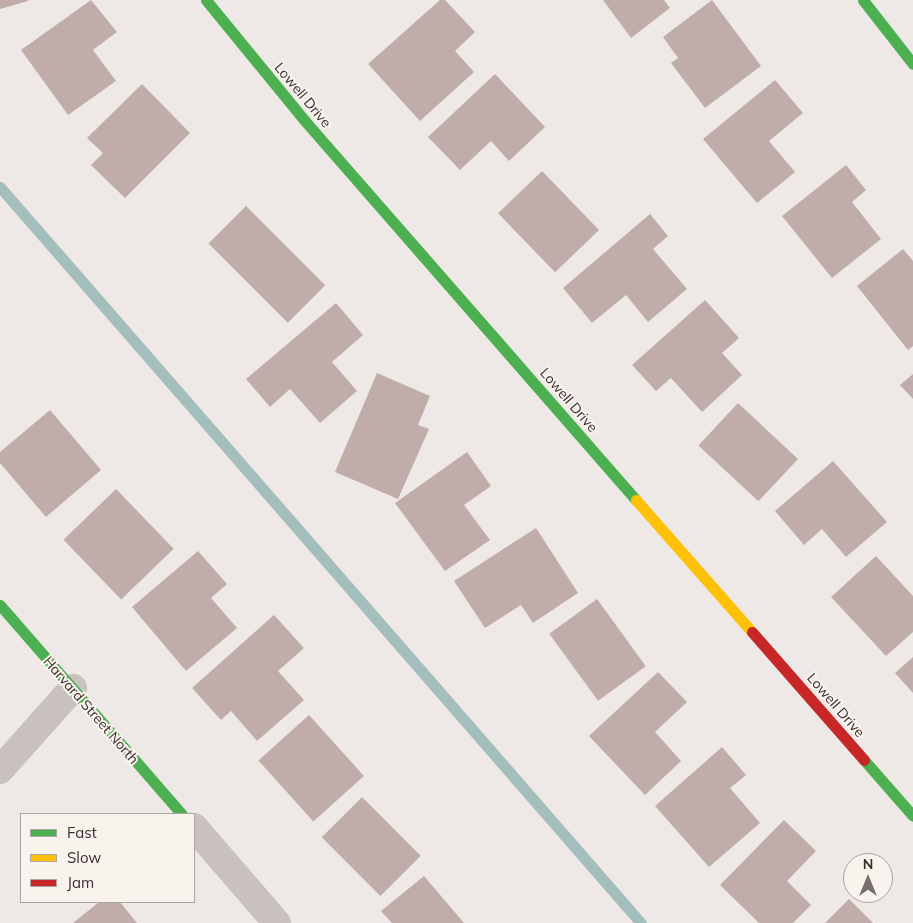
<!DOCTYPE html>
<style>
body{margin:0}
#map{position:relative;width:913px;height:923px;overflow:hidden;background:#eee9e6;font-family:Mulish,sans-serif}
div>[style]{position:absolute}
.stream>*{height:11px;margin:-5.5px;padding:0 5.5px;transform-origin:5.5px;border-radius:5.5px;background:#a3bebb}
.building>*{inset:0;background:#c0adaa;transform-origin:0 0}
.street>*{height:28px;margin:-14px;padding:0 14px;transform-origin:14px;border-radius:14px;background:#c8c1be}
.fast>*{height:11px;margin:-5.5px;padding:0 5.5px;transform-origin:5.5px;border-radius:5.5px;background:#4caf50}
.slow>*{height:11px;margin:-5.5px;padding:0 5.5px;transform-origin:5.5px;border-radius:5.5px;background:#ffc107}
.jam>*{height:11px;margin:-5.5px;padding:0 5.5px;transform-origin:5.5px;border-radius:5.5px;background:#c62828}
span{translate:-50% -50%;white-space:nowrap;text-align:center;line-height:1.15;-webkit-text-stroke:4px #f9f3ee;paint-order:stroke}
.street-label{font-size:14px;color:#392e2c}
.legend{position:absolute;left:20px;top:813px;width:175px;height:90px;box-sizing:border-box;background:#f9f3ee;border:1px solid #aca4a0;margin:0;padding:6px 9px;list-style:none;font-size:15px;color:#392e2c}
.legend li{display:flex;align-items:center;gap:10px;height:25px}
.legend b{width:25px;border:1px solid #aca4a0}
.north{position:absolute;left:843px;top:853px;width:50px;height:50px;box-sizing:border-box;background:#f9f3ee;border:1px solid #aca4a0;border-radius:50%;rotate:0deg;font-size:14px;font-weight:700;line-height:20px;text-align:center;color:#392e2c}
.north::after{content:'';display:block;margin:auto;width:18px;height:22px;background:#786f6d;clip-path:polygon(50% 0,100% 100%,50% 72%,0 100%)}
</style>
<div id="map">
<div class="stream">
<i style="left:0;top:187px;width:976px;rotate:48.95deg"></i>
</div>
<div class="building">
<i style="clip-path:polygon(0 0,28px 0,28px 1px,0 9px)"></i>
<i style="clip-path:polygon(91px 0,117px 32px,93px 50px,116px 81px,68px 115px,21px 50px)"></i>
<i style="clip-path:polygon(440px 0,445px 0,475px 32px,455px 51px,474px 72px,420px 121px,368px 64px)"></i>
<i style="clip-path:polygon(603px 0,664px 0,670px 8px,631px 38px)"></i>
<i style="clip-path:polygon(712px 0,761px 66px,705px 108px,671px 63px,678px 58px,663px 37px)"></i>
<i style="clip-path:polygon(495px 74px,545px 127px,509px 161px,491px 141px,460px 170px,428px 137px)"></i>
<i style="clip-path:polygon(775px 80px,803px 113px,769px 141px,795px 172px,757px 203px,703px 139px)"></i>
<i style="clip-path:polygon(142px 84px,190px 133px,125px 198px,91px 165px,103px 153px,87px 138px)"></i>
<i style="clip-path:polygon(846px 165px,866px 190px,852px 202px,881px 239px,832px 278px,782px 216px)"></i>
<i style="left:542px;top:171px;width:82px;height:61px;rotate:46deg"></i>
<i style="left:246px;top:206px;width:112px;height:53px;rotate:45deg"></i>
<i style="clip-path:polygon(650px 214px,668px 236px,653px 249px,687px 289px,648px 322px,626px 295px,592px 323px,563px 288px)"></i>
<i style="clip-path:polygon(903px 249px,913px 261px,913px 346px,908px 350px,857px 286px)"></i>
<i style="clip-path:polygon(705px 300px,739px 338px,722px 353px,742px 375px,702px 412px,671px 378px,656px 391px,632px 365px)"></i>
<i style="clip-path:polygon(336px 303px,363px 335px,332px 362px,357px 391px,320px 423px,290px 389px,270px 407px,246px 379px)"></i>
<i style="clip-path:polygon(377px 373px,430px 396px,418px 425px,429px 429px,398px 499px,335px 472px)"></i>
<i style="clip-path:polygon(913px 374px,913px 399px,900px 385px)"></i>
<i style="left:738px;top:403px;width:82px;height:58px;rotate:43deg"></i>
<i style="clip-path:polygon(50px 410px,101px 470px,46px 517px,0 463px,0 452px)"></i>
<i style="clip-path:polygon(467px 452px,491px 486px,464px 505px,490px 540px,445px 571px,395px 503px)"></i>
<i style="clip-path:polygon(833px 461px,887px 522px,846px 557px,822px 529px,804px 545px,775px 511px)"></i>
<i style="left:116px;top:489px;width:83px;height:73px;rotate:46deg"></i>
<i style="clip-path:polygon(536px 528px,578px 593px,533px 623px,521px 605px,485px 628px,454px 581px)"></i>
<i style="clip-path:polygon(198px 551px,227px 584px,211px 598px,237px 628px,186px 671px,132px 607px)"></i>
<i style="clip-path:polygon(876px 556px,913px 596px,913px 632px,886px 656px,831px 597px)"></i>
<i style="left:597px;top:599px;width:83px;height:59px;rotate:54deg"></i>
<i style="clip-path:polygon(274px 615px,304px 648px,278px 671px,304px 700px,257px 741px,231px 711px,221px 720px,192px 688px)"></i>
<i style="clip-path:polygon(913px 657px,913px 693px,895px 673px)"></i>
<i style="clip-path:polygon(658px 672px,687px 702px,655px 732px,681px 761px,645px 795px,589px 736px)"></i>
<i style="left:309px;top:715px;width:82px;height:68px;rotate:48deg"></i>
<i style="clip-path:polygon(722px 747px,746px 775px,730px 788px,760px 823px,709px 867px,655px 806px)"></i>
<i style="left:362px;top:797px;width:83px;height:57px;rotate:45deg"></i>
<i style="clip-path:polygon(784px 820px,816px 851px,787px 881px,811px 905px,793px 923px,759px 923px,720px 885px)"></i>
<i style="clip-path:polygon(424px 876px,464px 923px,392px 923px,381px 911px)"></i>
<i style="clip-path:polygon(849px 899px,873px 923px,825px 923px)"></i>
<i style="clip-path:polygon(99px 902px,120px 902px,137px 923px,73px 923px)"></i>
</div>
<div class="street">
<i style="left:0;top:770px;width:110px;rotate:-48.3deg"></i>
<i style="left:194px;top:827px;width:127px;rotate:49.2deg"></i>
</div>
<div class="fast">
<i style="left:206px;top:0;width:156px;rotate:50.7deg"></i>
<i style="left:305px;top:121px;width:503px;rotate:48.87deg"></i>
<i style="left:863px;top:0;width:81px;rotate:52deg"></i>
<i style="left:0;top:605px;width:277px;rotate:49deg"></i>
<i style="left:864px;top:760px;width:74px;rotate:48.8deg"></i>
</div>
<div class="slow">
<i style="left:636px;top:500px;width:176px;rotate:48.7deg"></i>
</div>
<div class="jam">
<i style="left:752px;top:632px;width:170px;rotate:48.8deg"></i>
</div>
<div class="street-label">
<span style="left:303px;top:95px;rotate:50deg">Lowell Drive</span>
<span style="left:569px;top:400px;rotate:49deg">Lowell Drive</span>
<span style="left:836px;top:705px;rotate:49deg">Lowell Drive</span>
<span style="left:91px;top:710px;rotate:49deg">Harvard Street North</span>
</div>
<ul class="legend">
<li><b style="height:6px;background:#4caf50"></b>Fast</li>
<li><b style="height:6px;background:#ffc107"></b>Slow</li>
<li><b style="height:6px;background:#c62828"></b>Jam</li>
</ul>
<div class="north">N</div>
</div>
